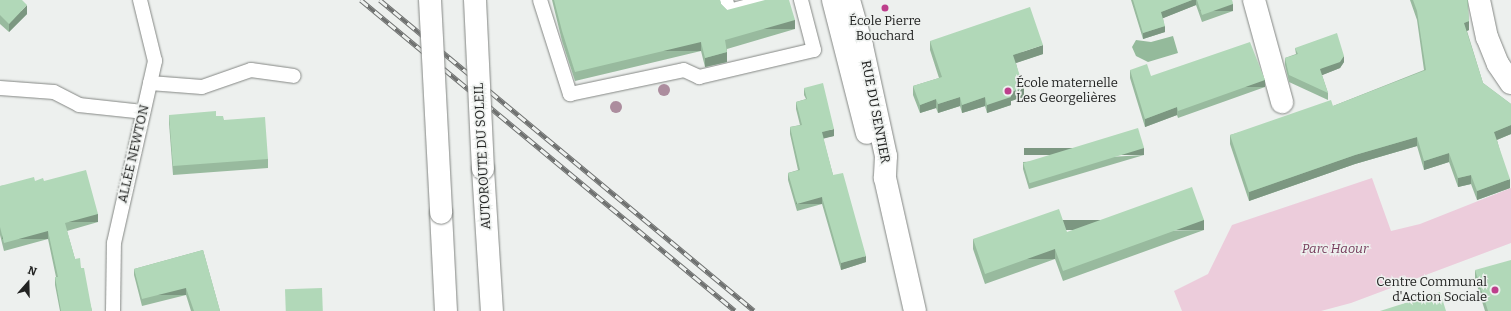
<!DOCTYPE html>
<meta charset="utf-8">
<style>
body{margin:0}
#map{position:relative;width:1511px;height:311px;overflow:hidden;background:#edf0ee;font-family:Bitter,serif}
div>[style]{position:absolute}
.green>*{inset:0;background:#ecccdb}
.water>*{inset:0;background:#94ba9b}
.roads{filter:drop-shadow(0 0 1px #848784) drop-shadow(0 0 1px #848784)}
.lane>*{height:14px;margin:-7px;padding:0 7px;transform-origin:7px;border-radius:7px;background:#fff}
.street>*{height:22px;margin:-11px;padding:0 11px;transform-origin:11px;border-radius:11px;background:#fff}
.secondary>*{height:22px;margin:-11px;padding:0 11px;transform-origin:11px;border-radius:11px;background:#fff}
.highway>*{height:22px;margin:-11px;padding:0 11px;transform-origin:11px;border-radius:11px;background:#fff}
.rail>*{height:4.5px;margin-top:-2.25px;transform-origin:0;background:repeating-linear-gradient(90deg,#edf0ee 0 9px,#6e706f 0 18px);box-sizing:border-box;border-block:1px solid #6e706f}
.bridges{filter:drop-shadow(0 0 1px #848784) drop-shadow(0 0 1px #848784)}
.highway-bridge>*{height:22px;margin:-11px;padding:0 11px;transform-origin:11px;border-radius:11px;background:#fff}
.trees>*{width:12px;height:12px;margin:-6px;border-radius:50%;background:#ac8d9e}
.wall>*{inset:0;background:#98ba9e}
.shaded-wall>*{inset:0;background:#7c9781;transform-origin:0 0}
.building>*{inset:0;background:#b1d8b8;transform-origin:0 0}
.dots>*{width:11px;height:11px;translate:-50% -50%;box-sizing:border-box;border:2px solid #edf0ee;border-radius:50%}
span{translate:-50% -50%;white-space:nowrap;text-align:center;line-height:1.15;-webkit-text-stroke:3px #edf0ee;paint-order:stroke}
.poi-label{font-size:13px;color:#222322}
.left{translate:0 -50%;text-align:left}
.right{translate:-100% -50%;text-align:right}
.street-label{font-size:13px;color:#222322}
.park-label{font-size:13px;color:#763c5c;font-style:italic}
.north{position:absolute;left:8px;top:263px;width:40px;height:40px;-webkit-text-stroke:3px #edf0ee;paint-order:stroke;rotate:20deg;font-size:11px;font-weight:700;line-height:16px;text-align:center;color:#222322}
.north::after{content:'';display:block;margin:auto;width:14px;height:18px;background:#222322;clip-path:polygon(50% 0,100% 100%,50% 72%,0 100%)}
</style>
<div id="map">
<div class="green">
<i style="clip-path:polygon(1372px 178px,1391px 231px,1420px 224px,1511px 188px,1511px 243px,1351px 303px,1321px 311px,1182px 311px,1174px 291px,1208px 274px,1232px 225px)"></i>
</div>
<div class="water">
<i style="clip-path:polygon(1173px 36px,1178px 53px,1148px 62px,1136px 56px,1132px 47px,1136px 40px,1151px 42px)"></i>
</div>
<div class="roads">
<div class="lane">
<i style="left:540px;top:0;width:99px;rotate:72.3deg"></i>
<i style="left:570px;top:94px;width:116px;rotate:-11.9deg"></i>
<i style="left:684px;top:70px;width:17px;rotate:25deg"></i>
<i style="left:699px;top:77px;width:118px;rotate:-13.2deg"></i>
<i style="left:814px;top:50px;width:52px;rotate:-104.6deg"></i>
<i style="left:726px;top:0;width:11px;rotate:75deg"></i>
<i style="left:729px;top:11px;width:43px;rotate:-14.7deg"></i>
<i style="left:150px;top:83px;width:52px;rotate:4.4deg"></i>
<i style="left:202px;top:87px;width:52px;rotate:-19.1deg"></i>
<i style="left:251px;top:70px;width:43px;rotate:7.9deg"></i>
<i style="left:0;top:88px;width:54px;rotate:4.2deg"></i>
<i style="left:54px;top:92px;width:28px;rotate:27deg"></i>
<i style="left:79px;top:105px;width:64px;rotate:6.2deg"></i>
<i style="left:113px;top:311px;width:68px;rotate:-89.2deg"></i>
<i style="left:114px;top:243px;width:187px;rotate:-77.3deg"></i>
<i style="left:155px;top:61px;width:63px;rotate:-103.8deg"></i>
</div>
<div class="street">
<i style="left:833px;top:0;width:137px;rotate:75.7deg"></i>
<i style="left:849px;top:0;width:48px;rotate:74.2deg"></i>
<i style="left:862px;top:46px;width:113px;rotate:77.7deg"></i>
<i style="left:886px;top:156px;width:22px;rotate:93deg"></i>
<i style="left:885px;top:178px;width:136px;rotate:77.3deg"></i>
<i style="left:1254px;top:0;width:106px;rotate:74.6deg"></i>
</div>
<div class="secondary">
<i style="left:1479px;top:0;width:38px;rotate:78deg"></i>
<i style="left:1487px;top:37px;width:29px;rotate:68deg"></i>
<i style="left:1498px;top:64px;width:23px;rotate:56deg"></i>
</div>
<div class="highway">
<i style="left:483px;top:169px;width:142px;rotate:86.4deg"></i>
<i style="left:441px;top:213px;width:98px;rotate:87.1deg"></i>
</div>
</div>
<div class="rail">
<i style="left:361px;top:0;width:486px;rotate:39.7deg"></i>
<i style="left:380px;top:0;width:486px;rotate:39.7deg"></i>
</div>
<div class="bridges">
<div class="highway-bridge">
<i style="left:430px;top:0;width:213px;rotate:87deg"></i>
<i style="left:475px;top:0;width:169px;rotate:87.3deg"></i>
</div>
</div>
<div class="trees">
<i style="left:664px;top:90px"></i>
<i style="left:616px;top:107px"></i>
</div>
<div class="wall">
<i style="clip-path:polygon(0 0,27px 14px,9px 32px,0 24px)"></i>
<i style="clip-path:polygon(552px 0,720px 0,721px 4px,727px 10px,795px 29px,727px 49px,727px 62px,705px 67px,701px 51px,575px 81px,562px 41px)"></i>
<i style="clip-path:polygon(1131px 0,1232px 0,1233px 11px,1202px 22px,1196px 5px,1163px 18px,1165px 32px,1143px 39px)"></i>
<i style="clip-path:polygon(1410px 0,1468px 0,1469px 30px,1467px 31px,1483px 83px,1511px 104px,1511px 134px,1497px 140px,1510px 188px,1477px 200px,1471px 184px,1458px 187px,1449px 162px,1424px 170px,1417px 146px,1355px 164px,1249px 201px,1230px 144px,1230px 135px,1333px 106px,1424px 70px,1417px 20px)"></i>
<i style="clip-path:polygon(930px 41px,1043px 54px,1016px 63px,1024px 97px,1011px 101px,1011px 105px,987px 113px,985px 106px,962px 113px,960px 106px,938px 113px,936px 108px,920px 113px,913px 95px,913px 86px,939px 78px,930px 50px)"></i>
<i style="clip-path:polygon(1295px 48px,1344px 62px,1340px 68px,1322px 75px,1328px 93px,1328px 100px,1289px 82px,1285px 65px,1285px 58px,1296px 54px)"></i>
<i style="clip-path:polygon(1130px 70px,1151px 76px,1265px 87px,1178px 118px,1177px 115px,1145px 127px,1130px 78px)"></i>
<i style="clip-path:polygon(804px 88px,834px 136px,823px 138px,833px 175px,866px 262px,841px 270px,822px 204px,797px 211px,788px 180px,788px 173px,798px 170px,790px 134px,790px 127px,800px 125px,796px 109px,796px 102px,806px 99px,804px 95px)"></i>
<i style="clip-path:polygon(169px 115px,216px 116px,224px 120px,268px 159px,268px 168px,173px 175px,169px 123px)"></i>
<i style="clip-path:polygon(1144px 155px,1029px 189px,1023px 169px,1023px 162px)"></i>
<i style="clip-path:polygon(35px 181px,44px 181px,98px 222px,67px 231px,75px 259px,81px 268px,92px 311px,60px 311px,55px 285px,55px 277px,56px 277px,48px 239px,4px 251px,0 235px,0 186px)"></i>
<i style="clip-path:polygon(1204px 230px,1063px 281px,1055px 259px,985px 284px,973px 249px,973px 239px,1067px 232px)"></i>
<i style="clip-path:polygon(203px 250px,220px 311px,191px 311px,186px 295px,142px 306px,134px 275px,134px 269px)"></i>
<i style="clip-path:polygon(1475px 270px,1511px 311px,1485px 311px,1475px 279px)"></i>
</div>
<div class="shaded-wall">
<i style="clip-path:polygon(1192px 0,1196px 0,1196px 5px,1161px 19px,1161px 12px)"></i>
<i style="left:1233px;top:4px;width:7px;height:33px;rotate:90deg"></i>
<i style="clip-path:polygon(27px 5px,27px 14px,9px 32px,9px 24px)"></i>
<i style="left:795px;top:20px;width:9px;height:73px;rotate:90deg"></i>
<i style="clip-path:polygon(1469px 21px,1469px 30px,1464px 32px,1464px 23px)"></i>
<i style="clip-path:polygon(1165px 26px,1165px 32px,1143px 39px,1143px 33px)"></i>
<i style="left:701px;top:42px;width:9px;height:130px;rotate:90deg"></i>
<i style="clip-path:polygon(1043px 45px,1043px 54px,1013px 64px,1013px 55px)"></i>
<i style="clip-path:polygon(727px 52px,727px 62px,705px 67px,705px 58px)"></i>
<i style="clip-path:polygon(1344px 56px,1344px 62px,1340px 68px,1320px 76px,1320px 69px)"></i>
<i style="left:1265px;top:80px;width:7px;height:92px;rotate:90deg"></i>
<i style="clip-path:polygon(1024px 88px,1024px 97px,1011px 101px,1011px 105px,987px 113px,987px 105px,1010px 92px)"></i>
<i style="clip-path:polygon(960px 97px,960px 106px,938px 113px,938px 104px)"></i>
<i style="clip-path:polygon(985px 97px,985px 106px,962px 113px,962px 105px)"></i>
<i style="clip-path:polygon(936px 99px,936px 108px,920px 113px,920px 105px)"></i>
<i style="clip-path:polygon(1177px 107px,1177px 115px,1145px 127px,1145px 119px)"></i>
<i style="clip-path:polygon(1511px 125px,1511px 134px,1494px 141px,1494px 132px)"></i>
<i style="clip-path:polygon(834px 129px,834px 136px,822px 139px,822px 132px)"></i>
<i style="clip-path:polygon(1417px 137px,1417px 146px,1355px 164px,1249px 201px,1249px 192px,1355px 155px)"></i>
<i style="left:1144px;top:148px;width:7px;height:120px;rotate:90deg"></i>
<i style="clip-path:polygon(1449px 153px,1449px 162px,1424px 170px,1424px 161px)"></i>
<i style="clip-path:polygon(1471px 175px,1471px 184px,1458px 187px,1458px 178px)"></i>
<i style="clip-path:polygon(1510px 179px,1510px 188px,1477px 200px,1477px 191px)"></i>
<i style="left:822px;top:197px;width:7px;height:26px;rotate:90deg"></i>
<i style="left:98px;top:214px;width:8px;height:34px;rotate:90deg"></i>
<i style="left:1204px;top:220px;width:10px;height:150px;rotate:90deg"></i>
<i style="left:48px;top:231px;width:8px;height:46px;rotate:90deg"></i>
<i style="left:1055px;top:249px;width:10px;height:74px;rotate:90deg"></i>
<i style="clip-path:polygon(866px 256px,866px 262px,841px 270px,841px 263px)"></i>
<i style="left:186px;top:288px;width:7px;height:45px;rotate:90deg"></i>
</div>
<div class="building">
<i style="clip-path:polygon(0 0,22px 0,27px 5px,9px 24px,0 15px)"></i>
<i style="clip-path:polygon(554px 0,720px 0,721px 4px,727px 10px,765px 0,789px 0,795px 20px,725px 40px,727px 52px,705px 58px,701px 42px,575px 72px,562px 31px)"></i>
<i style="clip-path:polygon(1133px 0,1192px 0,1161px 12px,1165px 26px,1143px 33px)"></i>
<i style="clip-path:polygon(1197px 0,1232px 0,1233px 4px,1202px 15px)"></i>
<i style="clip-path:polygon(1413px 0,1467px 0,1469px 21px,1464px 23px,1483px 83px,1511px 104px,1511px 125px,1494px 132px,1510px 179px,1477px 191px,1471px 175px,1458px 178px,1449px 153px,1424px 161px,1417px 137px,1355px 155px,1249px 192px,1230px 135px,1331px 100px,1333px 106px,1426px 70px,1417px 11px)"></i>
<i style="clip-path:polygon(1030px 7px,1043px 45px,1013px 55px,1024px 88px,1010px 92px,1011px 97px,987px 105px,985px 97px,962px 105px,960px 97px,938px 104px,936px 99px,920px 105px,913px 86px,942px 77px,930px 41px)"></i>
<i style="clip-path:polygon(1337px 33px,1344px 56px,1340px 62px,1320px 69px,1328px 93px,1289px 75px,1285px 58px,1298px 54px,1295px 48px)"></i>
<i style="clip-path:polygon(1250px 42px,1265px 80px,1178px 111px,1177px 107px,1145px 119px,1130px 70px,1147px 64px,1151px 76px)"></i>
<i style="clip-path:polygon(823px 83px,834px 129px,822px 132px,833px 175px,843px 173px,866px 256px,841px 263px,822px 197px,797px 204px,788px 173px,800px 170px,790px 127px,802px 125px,796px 102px,807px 99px,804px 88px)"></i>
<i style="clip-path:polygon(216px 111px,216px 116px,223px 116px,224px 120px,265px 117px,268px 159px,173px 166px,169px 115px)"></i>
<i style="left:1138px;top:128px;width:21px;height:120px;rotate:73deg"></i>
<i style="clip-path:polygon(86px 170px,98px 214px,65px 223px,75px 259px,80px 258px,81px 268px,84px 268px,92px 311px,61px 311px,55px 277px,58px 277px,48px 231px,4px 243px,0 227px,0 186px,34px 177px,35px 181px,43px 178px,44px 181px)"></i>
<i style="clip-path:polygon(1192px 187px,1204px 220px,1063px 271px,1055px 249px,985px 274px,973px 239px,1059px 209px,1067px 232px)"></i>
<i style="clip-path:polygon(203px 250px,220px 311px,194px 311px,186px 288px,142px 299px,134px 269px)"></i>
<i style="clip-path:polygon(1511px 260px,1511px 311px,1488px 311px,1475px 270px)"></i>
<i style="left:322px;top:288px;width:23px;height:37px;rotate:88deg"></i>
<i style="clip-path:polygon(1440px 292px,1446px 311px,1380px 311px)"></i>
</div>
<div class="dots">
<i style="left:885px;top:8px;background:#bd3f8c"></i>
<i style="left:1008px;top:91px;background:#bd3f8c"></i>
<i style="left:1495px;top:290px;background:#bd3f8c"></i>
</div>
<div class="poi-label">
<span style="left:885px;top:29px">École Pierre<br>Bouchard</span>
<span class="left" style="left:1016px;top:91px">École maternelle<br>Les Georgelières</span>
<span class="right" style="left:1487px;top:290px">Centre Communal<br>d'Action Sociale</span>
</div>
<div class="street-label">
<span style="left:875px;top:112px;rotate:79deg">RUE DU SENTIER</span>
<span style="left:134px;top:154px;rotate:-77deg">ALLÉE NEWTON</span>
<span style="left:483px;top:156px;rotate:-93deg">AUTOROUTE DU SOLEIL</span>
</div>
<div class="park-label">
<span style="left:1335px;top:249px">Parc Haour</span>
</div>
<div class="north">N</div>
</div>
